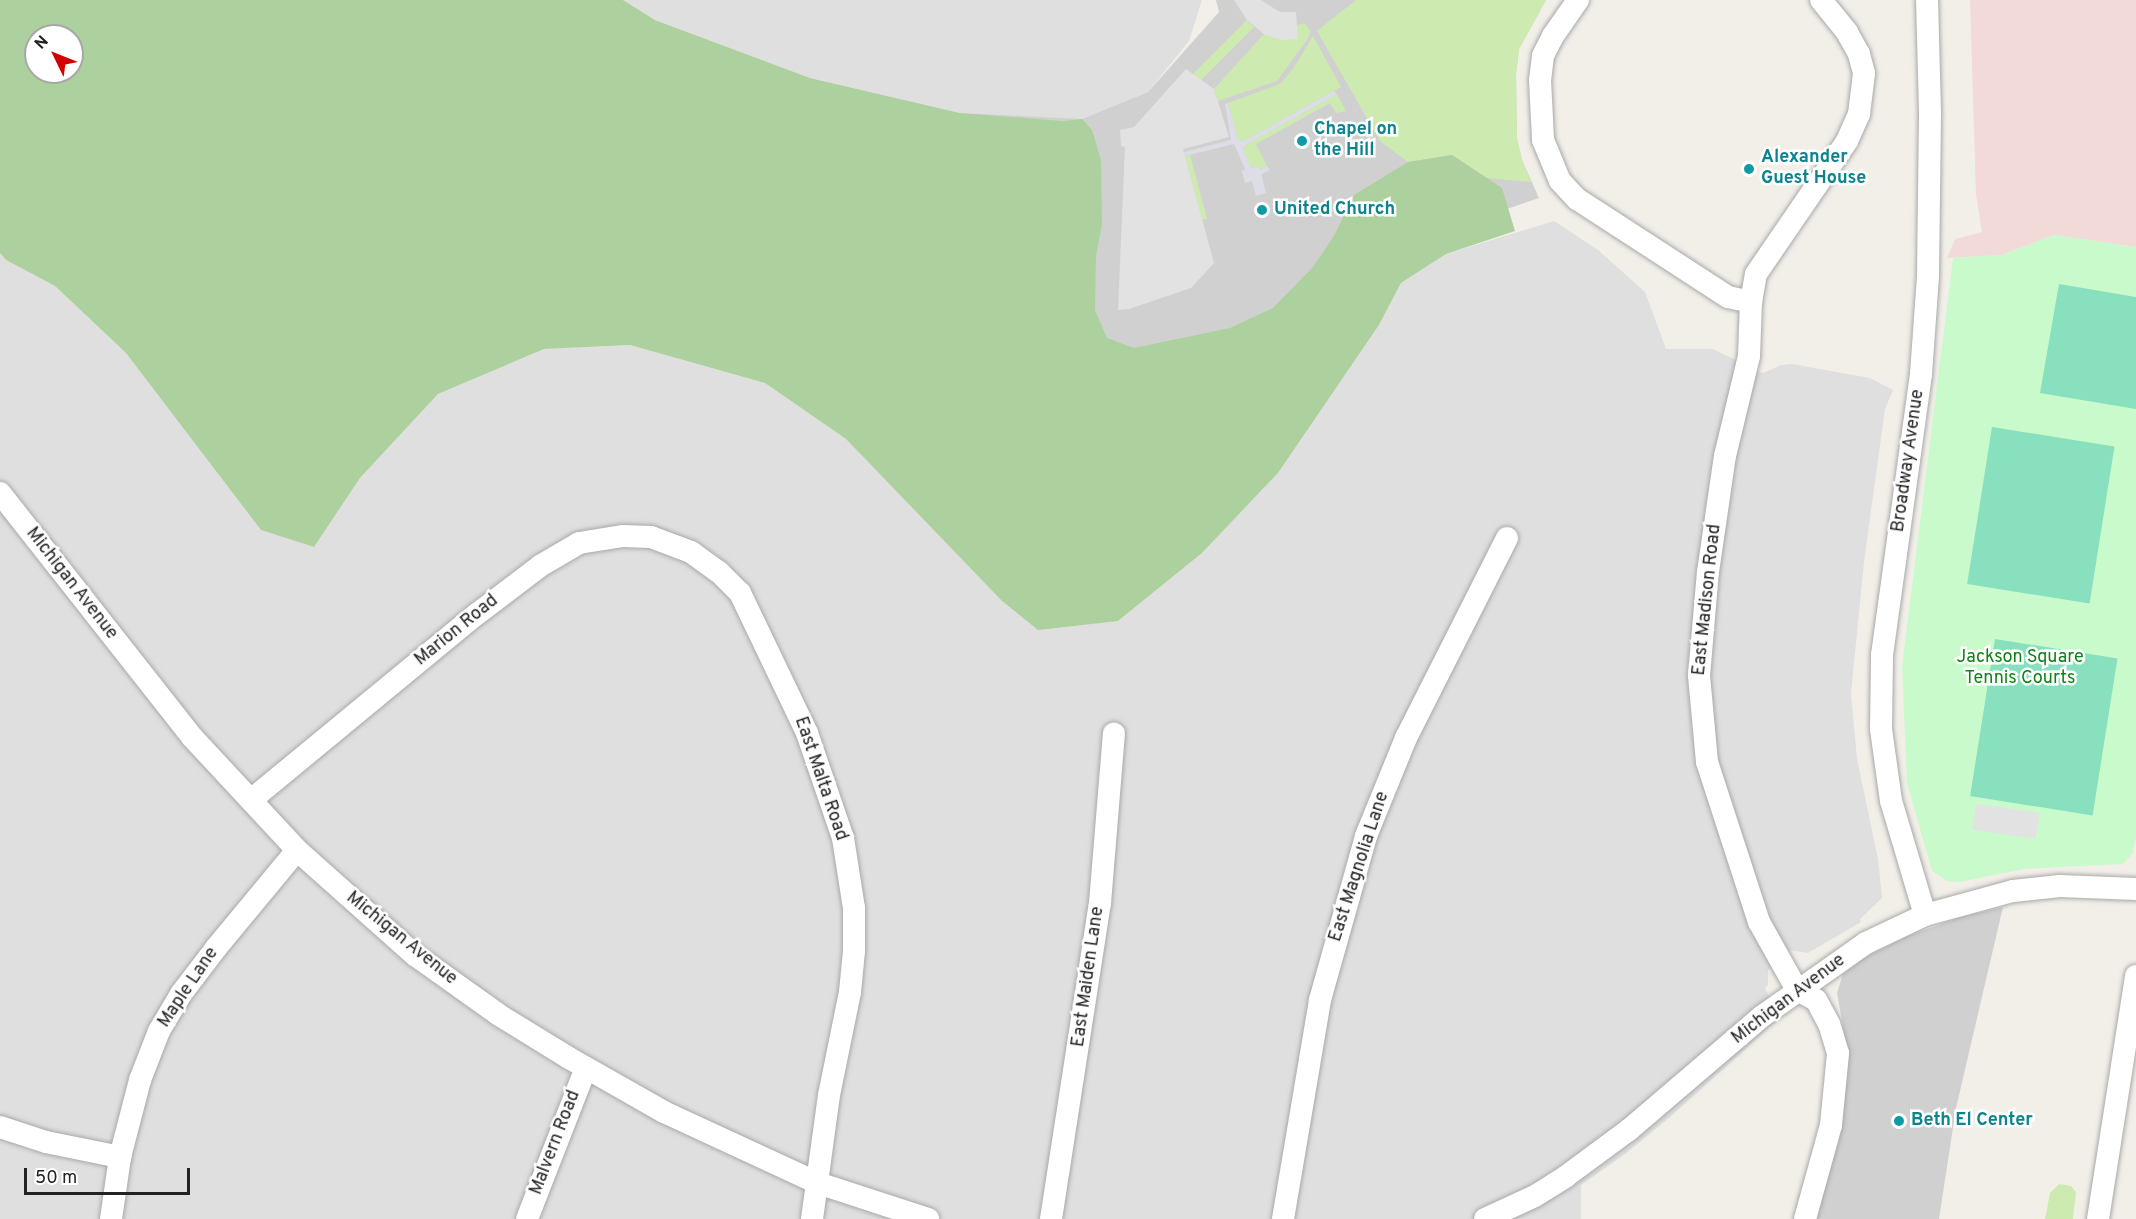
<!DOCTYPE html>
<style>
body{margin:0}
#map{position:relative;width:2136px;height:1219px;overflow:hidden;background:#f2efe9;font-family:Overpass,sans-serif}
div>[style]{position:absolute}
.residential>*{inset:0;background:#e0dfdf}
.commercial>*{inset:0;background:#f2dad9}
.religious>*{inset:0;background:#d0d0d0}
.grass>*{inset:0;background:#cdebb0;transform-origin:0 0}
.forest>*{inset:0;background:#add19e}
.park>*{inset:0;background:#c8facc}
.pitch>*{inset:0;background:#88e0be;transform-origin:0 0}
.parking>*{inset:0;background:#e2e2e2;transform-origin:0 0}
.plaza>*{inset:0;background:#dddde8}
.roads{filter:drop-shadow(0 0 2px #a9a9a9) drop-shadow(0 0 2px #a9a9a9)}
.minor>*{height:22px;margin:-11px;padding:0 11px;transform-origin:11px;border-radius:11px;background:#fff}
.dots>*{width:16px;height:16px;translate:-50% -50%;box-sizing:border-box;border:3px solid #fff;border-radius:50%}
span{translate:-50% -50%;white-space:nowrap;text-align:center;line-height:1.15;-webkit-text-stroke:5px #fff;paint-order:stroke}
.culture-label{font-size:18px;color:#0d838f;font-weight:700}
.left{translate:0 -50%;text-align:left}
.street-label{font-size:18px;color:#222}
.park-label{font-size:18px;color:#0c8416}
.north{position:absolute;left:24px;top:24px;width:60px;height:60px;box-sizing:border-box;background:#fff;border:2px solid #a7a7a7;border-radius:50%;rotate:313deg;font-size:16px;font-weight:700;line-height:24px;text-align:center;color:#222}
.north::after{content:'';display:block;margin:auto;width:21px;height:27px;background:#d40000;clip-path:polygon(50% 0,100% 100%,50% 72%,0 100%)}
.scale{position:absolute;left:24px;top:1168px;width:166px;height:27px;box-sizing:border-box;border:3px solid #222;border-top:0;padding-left:8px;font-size:18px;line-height:21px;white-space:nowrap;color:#222;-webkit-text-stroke:4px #fff;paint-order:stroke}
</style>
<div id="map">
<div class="residential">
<i style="clip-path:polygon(623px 0,1202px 0,1189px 41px,1148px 92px,1082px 119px,1063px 121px,960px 113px,810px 78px,655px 20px)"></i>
<i style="clip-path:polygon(1554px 221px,1598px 250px,1645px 292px,1666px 349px,1713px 349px,1763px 373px,1781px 365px,1792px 364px,1870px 378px,1893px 390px,1885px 409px,1864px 562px,1851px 693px,1857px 759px,1878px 859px,1882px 898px,1860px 919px,1861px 922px,1808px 953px,1789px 950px,1768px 970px,1768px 984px,1765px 989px,1781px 1017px,1669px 1118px,1625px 1154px,1581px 1185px,1581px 1219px,0 1219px,0 253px,6px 260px,55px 286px,126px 353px,262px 530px,314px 547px,360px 478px,438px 394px,544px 349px,630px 345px,765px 383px,846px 439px,1001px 600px,1118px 621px,1202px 553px,1278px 473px,1379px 325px,1401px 283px,1446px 254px)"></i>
</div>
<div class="commercial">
<i style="clip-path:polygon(1970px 0,2136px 0,2136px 247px,2054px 235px,2002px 255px,1947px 258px,1955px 239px,1982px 232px,1976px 194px)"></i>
</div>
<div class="religious">
<i style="clip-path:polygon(1216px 0,1546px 0,1519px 49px,1516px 74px,1517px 138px,1522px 160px,1539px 198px,1317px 273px,1062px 536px,960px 113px,1082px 119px,1148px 92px,1219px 12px)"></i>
<i style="clip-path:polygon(2003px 907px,1956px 1108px,1939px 1219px,1812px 1219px,1846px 1043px,1837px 993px,1843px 974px,1859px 960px,1908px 936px,1958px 918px)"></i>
</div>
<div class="grass">
<i style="clip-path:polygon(1356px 0,1546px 0,1519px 49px,1516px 74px,1517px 138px,1522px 160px,1531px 182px,1487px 178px,1452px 155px,1408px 162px,1380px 141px,1317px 31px)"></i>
<i style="left:1247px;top:20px;width:10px;height:76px;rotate:45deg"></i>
<i style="clip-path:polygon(1304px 23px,1311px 31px,1307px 40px,1277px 81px,1218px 101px,1214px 89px,1263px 35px,1298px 39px,1296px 26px)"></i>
<i style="clip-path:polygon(1313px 36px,1341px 87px,1244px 141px,1238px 140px,1228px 103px,1280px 84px,1293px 69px)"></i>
<i style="clip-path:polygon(1337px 94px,1346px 111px,1336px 113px,1330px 103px,1256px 144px,1267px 166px,1259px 170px,1258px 166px,1251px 168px,1243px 150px,1247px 144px)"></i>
<i style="left:1190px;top:155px;width:66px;height:5px;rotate:75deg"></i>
<i style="clip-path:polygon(2059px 1184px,2071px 1186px,2076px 1192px,2073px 1219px,2045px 1219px,2050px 1193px)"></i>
</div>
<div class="forest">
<i style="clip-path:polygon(evenodd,0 0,623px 0,655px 20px,810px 78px,960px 113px,1063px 121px,1082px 119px,1092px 130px,1101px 160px,1102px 224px,1096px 256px,1095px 310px,1107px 338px,1134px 348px,1230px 328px,1273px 308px,1313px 267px,1334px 236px,1354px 195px,1408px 162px,1452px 155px,1502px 188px,1515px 231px,1446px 254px,1401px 283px,1379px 325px,1278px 473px,1202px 553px,1118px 621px,1038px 630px,1001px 600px,846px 439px,765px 383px,630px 345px,544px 349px,438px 394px,360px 478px,314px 547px,261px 530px,126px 353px,55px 286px,6px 260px,0 253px,0 0,36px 36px,72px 36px,72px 72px,36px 72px,36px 36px)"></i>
</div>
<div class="park">
<i style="clip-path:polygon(2054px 235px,2136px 247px,2136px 836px,2133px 853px,2123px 864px,2024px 869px,1959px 882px,1947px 881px,1932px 871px,1907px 783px,1902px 666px,1953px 258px,2002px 255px)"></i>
</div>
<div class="pitch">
<i style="clip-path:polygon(2059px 284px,2136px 297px,2136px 409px,2040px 393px)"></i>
<i style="left:1992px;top:427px;width:124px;height:159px;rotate:9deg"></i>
<i style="left:1995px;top:639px;width:124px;height:159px;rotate:9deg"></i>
</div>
<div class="parking">
<i style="clip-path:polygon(1234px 0,1261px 0,1280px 12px,1296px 12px,1298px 39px,1282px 40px,1265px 35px,1247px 20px)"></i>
<i style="clip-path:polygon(1186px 69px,1214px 89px,1229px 137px,1183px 149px,1214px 263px,1191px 288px,1129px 309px,1118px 310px,1125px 147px,1121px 146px,1120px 130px,1134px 127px)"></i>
<i style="left:1976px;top:804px;width:64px;height:26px;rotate:8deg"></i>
</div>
<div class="plaza">
<i style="clip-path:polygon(1334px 91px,1337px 94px,1247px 144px,1243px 149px,1251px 168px,1258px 166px,1260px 170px,1267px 166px,1270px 170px,1262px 174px,1262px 178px,1266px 193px,1256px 196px,1252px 181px,1245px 183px,1242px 171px,1245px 169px,1234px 144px,1185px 156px,1184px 152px,1231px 140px,1225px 104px,1228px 103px,1238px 140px,1244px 141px)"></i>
</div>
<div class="roads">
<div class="minor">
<i style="left:1578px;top:0;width:44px;rotate:124.8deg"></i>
<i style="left:1553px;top:36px;width:22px;rotate:117deg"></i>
<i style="left:1543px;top:56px;width:24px;rotate:97deg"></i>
<i style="left:1540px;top:80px;width:60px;rotate:87.1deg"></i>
<i style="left:1543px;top:140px;width:44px;rotate:67.5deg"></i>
<i style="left:1560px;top:181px;width:25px;rotate:47deg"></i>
<i style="left:1577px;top:199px;width:180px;rotate:33deg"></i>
<i style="left:1728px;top:297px;width:24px;rotate:12deg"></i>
<i style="left:0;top:493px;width:310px;rotate:51.8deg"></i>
<i style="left:192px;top:737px;width:154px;rotate:47.1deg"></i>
<i style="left:297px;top:850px;width:158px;rotate:41.7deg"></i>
<i style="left:415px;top:955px;width:103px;rotate:35.5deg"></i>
<i style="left:499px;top:1015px;width:82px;rotate:31.6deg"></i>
<i style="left:569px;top:1058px;width:109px;rotate:29.6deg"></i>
<i style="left:664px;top:1112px;width:170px;rotate:24.8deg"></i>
<i style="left:818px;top:1183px;width:116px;rotate:18.1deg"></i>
<i style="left:251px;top:800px;width:293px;rotate:-39.5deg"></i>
<i style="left:477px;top:614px;width:79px;rotate:-37.3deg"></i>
<i style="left:540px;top:566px;width:45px;rotate:-30.5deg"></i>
<i style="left:579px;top:543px;width:45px;rotate:-9deg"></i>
<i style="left:623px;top:536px;width:28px;rotate:2deg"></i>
<i style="left:651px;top:537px;width:43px;rotate:20.6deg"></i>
<i style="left:691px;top:552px;width:34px;rotate:36deg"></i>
<i style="left:719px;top:572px;width:30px;rotate:45deg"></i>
<i style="left:740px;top:593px;width:155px;rotate:64.4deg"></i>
<i style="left:807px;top:733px;width:111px;rotate:71.1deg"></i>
<i style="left:843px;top:838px;width:71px;rotate:81.1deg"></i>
<i style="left:854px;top:908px;width:43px;rotate:90deg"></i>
<i style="left:854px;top:951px;width:41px;rotate:95.6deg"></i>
<i style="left:850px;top:992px;width:105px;rotate:101.5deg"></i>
<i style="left:829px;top:1095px;width:125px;rotate:97.8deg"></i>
<i style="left:1925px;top:915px;width:119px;rotate:-106.6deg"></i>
<i style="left:1891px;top:801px;width:73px;rotate:-97.9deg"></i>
<i style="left:1881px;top:729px;width:74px;rotate:-89.2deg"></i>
<i style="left:1882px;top:655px;width:284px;rotate:-82.1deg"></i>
<i style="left:1921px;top:374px;width:98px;rotate:-85.9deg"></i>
<i style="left:1928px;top:276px;width:163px;rotate:-89.3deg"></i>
<i style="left:1930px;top:113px;width:113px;rotate:-91.5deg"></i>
<i style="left:0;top:1127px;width:48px;rotate:18.1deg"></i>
<i style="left:46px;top:1142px;width:76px;rotate:11.5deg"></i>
<i style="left:111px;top:1219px;width:63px;rotate:-81.7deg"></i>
<i style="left:120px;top:1157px;width:80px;rotate:-75.4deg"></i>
<i style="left:140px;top:1080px;width:53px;rotate:-68.8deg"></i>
<i style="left:159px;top:1031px;width:43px;rotate:-59.3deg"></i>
<i style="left:181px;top:994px;width:58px;rotate:-52.7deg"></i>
<i style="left:216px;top:948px;width:127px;rotate:-50.4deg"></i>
<i style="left:527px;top:1219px;width:162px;rotate:-68.7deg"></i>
<i style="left:1051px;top:1219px;width:320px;rotate:-81.2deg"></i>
<i style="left:1100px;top:903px;width:170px;rotate:-85.3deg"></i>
<i style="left:1283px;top:1219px;width:222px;rotate:-80.4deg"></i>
<i style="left:1320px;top:1000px;width:170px;rotate:-74.3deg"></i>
<i style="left:1366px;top:836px;width:106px;rotate:-67.8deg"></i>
<i style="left:1406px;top:738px;width:224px;rotate:-63.2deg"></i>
<i style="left:1485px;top:1219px;width:55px;rotate:-24.7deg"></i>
<i style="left:1535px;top:1196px;width:36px;rotate:-32deg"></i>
<i style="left:1565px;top:1177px;width:81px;rotate:-36.4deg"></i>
<i style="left:1630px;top:1129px;width:172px;rotate:-40.5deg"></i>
<i style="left:1761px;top:1017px;width:128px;rotate:-35.2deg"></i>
<i style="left:1866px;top:943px;width:65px;rotate:-25.4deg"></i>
<i style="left:1925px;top:915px;width:91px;rotate:-15.3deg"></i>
<i style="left:2013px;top:891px;width:47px;rotate:-6.1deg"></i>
<i style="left:2060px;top:886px;width:76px;rotate:2.3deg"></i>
<i style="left:1805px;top:1219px;width:98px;rotate:-74.5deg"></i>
<i style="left:1831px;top:1125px;width:72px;rotate:-84.4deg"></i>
<i style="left:1838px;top:1053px;width:30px;rotate:-107deg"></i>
<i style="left:1829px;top:1024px;width:27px;rotate:-118deg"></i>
<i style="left:1816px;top:1000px;width:21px;rotate:-152deg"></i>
<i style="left:1797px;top:990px;width:78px;rotate:-119.2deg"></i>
<i style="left:1759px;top:922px;width:168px;rotate:-108deg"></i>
<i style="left:1707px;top:762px;width:86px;rotate:-95.3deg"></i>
<i style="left:1699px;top:676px;width:104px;rotate:-85.1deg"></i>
<i style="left:1708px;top:572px;width:117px;rotate:-81.7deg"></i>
<i style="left:1725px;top:456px;width:103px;rotate:-76.5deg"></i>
<i style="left:1749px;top:356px;width:54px;rotate:-87.9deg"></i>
<i style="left:1751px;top:302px;width:28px;rotate:-80deg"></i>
<i style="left:1756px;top:274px;width:161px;rotate:-55.6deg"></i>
<i style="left:1847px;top:141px;width:30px;rotate:-66deg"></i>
<i style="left:1859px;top:114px;width:41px;rotate:-83deg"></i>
<i style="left:1864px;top:73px;width:20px;rotate:-105deg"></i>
<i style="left:1859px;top:54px;width:25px;rotate:-119deg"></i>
<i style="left:1847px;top:32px;width:41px;rotate:-129.1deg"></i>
<i style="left:2098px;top:1219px;width:246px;rotate:-81.1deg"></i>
</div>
</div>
<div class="dots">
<i style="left:1302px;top:141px;background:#0f9aa8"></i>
<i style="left:1749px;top:169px;background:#0f9aa8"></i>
<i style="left:1262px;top:210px;background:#0f9aa8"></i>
<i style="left:1899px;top:1121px;background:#0f9aa8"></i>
</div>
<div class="culture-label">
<span class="left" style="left:1314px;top:141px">Chapel on<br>the Hill</span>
<span class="left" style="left:1761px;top:169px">Alexander<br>Guest House</span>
<span class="left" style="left:1274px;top:210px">United Church</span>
<span class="left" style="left:1911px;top:1121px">Beth El Center</span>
</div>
<div class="street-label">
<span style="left:1909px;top:461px;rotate:-82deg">Broadway Avenue</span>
<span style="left:71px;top:584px;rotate:52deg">Michigan Avenue</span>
<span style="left:1708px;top:600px;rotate:-84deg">East Madison Road</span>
<span style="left:457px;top:631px;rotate:-39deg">Marion Road</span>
<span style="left:820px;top:779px;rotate:71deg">East Malta Road</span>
<span style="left:1360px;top:867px;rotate:-72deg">East Magnolia Lane</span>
<span style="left:401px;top:939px;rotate:39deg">Michigan Avenue</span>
<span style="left:1089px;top:977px;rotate:-82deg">East Maiden Lane</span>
<span style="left:189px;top:988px;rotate:-56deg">Maple Lane</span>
<span style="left:1789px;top:1000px;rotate:-37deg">Michigan Avenue</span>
<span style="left:556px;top:1143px;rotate:-69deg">Malvern Road</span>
</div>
<div class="park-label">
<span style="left:2020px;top:669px">Jackson Square<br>Tennis Courts</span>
</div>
<div class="north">N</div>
<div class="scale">50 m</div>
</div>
